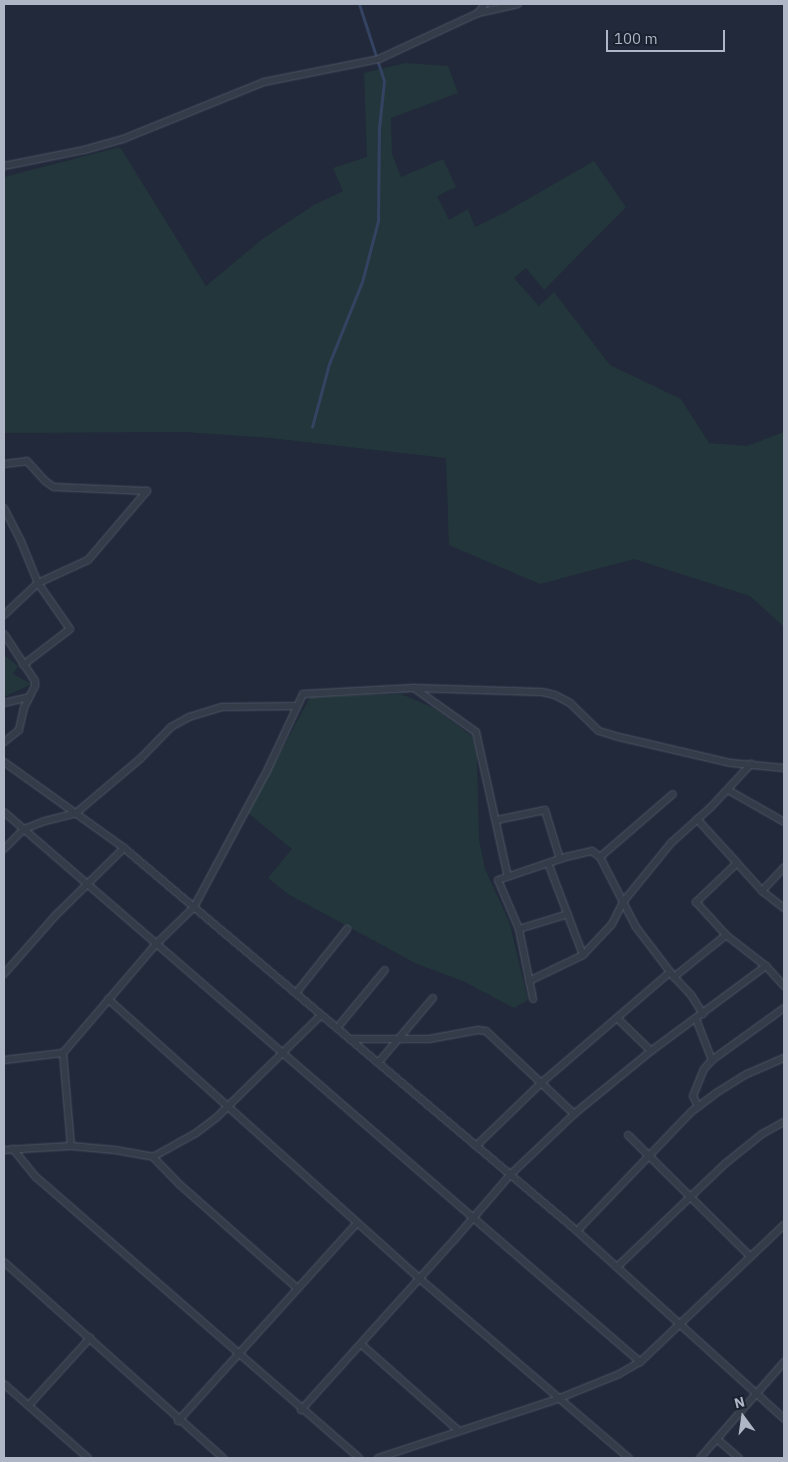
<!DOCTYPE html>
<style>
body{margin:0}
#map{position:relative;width:788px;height:1462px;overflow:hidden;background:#21293a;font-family:"IBM Plex Sans",sans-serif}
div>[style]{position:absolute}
.green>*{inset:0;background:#23363b}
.stream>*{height:2.5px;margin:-1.25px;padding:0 1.25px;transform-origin:1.25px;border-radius:1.25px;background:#344362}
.roads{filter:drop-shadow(0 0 1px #4f5665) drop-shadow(0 0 1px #4f5665)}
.street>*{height:6px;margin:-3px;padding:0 3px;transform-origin:3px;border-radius:3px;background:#343c4a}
span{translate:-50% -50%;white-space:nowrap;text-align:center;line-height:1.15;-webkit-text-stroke:5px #1a212f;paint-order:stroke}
.frame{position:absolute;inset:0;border:5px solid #afb6c6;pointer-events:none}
.north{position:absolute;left:718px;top:1392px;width:50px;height:50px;-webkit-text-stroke:4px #1a212f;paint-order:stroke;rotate:346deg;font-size:14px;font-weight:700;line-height:20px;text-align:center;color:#afb6c6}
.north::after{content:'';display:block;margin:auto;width:18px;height:22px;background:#afb6c6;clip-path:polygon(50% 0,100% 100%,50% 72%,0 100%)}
.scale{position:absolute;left:606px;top:30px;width:119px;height:22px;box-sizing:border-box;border:2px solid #afb6c6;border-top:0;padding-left:6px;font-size:15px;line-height:18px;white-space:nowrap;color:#afb6c6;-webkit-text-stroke:4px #1a212f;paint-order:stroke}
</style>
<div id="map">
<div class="green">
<i style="clip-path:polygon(405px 63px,448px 66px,458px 93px,391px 118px,392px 154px,401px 177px,443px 159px,456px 187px,437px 196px,449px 220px,468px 209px,475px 227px,502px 214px,594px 161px,626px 207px,544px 290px,526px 268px,514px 278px,539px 306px,554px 292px,610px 365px,681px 399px,709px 443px,747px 446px,784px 432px,784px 627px,750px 596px,634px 559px,540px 584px,449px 545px,446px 458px,270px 438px,185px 432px,4px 433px,4px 177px,120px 147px,206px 286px,261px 240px,314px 205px,343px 191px,333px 168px,367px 157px,364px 73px)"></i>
<i style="clip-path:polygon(4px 655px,18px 666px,13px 674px,32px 684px,4px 697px)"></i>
<i style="clip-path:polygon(401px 694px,434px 708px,472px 736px,477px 754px,479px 840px,485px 869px,509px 921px,528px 1000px,514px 1008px,465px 982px,415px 963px,288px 894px,268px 878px,292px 849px,248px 813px,310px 697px)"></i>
</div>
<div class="stream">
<i style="left:312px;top:427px;width:65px;rotate:-74.9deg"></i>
<i style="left:329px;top:364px;width:88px;rotate:-68.1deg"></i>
<i style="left:362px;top:282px;width:63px;rotate:-75.3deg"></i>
<i style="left:378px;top:221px;width:93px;rotate:-89.4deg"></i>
<i style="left:379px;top:128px;width:47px;rotate:-83.9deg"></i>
<i style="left:384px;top:81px;width:81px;rotate:-108deg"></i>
</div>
<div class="roads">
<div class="street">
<i style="left:478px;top:13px;width:11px;rotate:-52deg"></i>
<i style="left:4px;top:166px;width:82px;rotate:-11.3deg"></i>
<i style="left:84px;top:150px;width:41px;rotate:-15.8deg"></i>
<i style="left:123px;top:139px;width:152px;rotate:-22deg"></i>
<i style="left:264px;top:82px;width:117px;rotate:-11.3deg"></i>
<i style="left:379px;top:59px;width:109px;rotate:-24.9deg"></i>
<i style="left:478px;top:13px;width:41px;rotate:-12.7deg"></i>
<i style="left:4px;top:464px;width:23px;rotate:-7deg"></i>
<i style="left:27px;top:461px;width:27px;rotate:48deg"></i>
<i style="left:45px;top:481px;width:11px;rotate:34deg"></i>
<i style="left:54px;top:487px;width:93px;rotate:2.5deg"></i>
<i style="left:4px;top:508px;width:35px;rotate:63deg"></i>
<i style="left:20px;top:539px;width:48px;rotate:67.8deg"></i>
<i style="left:38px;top:583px;width:56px;rotate:55.2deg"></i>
<i style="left:70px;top:629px;width:59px;rotate:142.5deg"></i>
<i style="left:4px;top:615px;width:47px;rotate:-43.3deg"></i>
<i style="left:38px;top:583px;width:55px;rotate:-24.7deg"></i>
<i style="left:88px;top:560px;width:91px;rotate:-49.5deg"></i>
<i style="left:4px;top:634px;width:56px;rotate:56.6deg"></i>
<i style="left:35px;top:681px;width:5px;rotate:90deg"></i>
<i style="left:35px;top:686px;width:25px;rotate:117deg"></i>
<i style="left:24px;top:708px;width:23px;rotate:103deg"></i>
<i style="left:19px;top:730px;width:19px;rotate:141deg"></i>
<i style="left:414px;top:688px;width:76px;rotate:35.4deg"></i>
<i style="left:476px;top:732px;width:148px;rotate:77.6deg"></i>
<i style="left:4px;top:703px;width:26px;rotate:-13deg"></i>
<i style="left:4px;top:762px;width:148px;rotate:35.6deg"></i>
<i style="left:124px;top:848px;width:593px;rotate:40.21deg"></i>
<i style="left:577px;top:1231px;width:280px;rotate:42.2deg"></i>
<i style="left:728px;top:790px;width:64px;rotate:29.7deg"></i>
<i style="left:4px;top:812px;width:841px;rotate:40.85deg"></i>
<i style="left:697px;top:819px;width:59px;rotate:47.7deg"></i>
<i style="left:737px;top:863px;width:57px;rotate:136.4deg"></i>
<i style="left:696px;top:902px;width:45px;rotate:47.7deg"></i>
<i style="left:726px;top:935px;width:51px;rotate:37.8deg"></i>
<i style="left:766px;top:966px;width:27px;rotate:48deg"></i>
<i style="left:497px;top:820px;width:49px;rotate:-11.8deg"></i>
<i style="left:545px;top:810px;width:51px;rotate:73deg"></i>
<i style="left:4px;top:849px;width:28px;rotate:-45deg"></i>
<i style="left:24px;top:829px;width:22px;rotate:-21deg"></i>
<i style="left:45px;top:821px;width:32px;rotate:-14deg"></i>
<i style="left:76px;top:813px;width:85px;rotate:-40.2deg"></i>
<i style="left:141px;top:758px;width:43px;rotate:-45.9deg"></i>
<i style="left:171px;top:727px;width:21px;rotate:-29deg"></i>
<i style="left:189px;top:717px;width:34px;rotate:-17deg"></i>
<i style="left:221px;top:707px;width:76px;rotate:-0.8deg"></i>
<i style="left:600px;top:857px;width:96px;rotate:-40.8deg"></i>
<i style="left:737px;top:863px;width:38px;rotate:48deg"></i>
<i style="left:762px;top:891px;width:28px;rotate:38deg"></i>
<i style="left:762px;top:891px;width:33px;rotate:-47deg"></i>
<i style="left:519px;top:929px;width:51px;rotate:-17deg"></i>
<i style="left:583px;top:955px;width:42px;rotate:-46.9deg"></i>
<i style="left:612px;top:924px;width:25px;rotate:-63deg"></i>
<i style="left:623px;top:902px;width:76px;rotate:-50.9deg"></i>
<i style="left:671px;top:843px;width:54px;rotate:-42deg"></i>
<i style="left:711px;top:807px;width:59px;rotate:-47.1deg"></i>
<i style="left:4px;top:974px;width:77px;rotate:-48.7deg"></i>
<i style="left:55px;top:916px;width:97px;rotate:-44.6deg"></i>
<i style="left:529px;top:981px;width:60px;rotate:-25.7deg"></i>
<i style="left:583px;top:955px;width:98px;rotate:-110.8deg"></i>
<i style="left:296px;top:993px;width:82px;rotate:-51.4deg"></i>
<i style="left:108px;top:999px;width:419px;rotate:41.9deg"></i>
<i style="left:420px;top:1279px;width:275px;rotate:40.6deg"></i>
<i style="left:533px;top:999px;width:71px;rotate:-101.3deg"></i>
<i style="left:519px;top:929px;width:53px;rotate:-113.2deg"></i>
<i style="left:498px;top:880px;width:72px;rotate:-18.7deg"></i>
<i style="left:566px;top:857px;width:27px;rotate:-13deg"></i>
<i style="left:592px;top:851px;width:10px;rotate:37deg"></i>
<i style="left:600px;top:857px;width:79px;rotate:62.8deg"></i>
<i style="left:636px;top:927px;width:63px;rotate:52.8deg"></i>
<i style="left:703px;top:1014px;width:22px;rotate:-122deg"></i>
<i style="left:691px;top:995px;width:25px;rotate:-133deg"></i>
<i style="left:674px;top:977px;width:67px;rotate:-38.9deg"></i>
<i style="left:618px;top:1019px;width:46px;rotate:44.1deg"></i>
<i style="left:696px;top:1019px;width:44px;rotate:68.7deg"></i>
<i style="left:337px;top:1028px;width:75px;rotate:-50.4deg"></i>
<i style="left:350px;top:1039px;width:79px"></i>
<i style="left:429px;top:1039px;width:50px;rotate:-10.4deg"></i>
<i style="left:478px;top:1030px;width:8px;rotate:7deg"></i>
<i style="left:486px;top:1031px;width:121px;rotate:43.3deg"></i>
<i style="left:4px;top:1060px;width:59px;rotate:-6.8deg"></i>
<i style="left:378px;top:1063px;width:85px;rotate:-49.8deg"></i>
<i style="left:698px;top:1107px;width:12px;rotate:-114deg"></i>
<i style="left:693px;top:1096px;width:29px;rotate:-68deg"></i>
<i style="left:704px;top:1069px;width:12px;rotate:-48deg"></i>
<i style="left:712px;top:1060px;width:89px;rotate:-35.8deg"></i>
<i style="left:628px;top:1135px;width:173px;rotate:44.8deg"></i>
<i style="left:71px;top:1146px;width:93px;rotate:-94.9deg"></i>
<i style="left:63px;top:1053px;width:143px;rotate:-49.5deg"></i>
<i style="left:156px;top:944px;width:53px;rotate:-44.2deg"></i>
<i style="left:194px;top:907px;width:152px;rotate:-61.8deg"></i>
<i style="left:266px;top:773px;width:87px;rotate:-64.9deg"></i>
<i style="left:303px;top:694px;width:110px;rotate:-3.1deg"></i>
<i style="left:413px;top:688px;width:129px;rotate:1.8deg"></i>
<i style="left:542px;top:692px;width:13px;rotate:13deg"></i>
<i style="left:555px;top:695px;width:17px;rotate:28deg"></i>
<i style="left:570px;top:703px;width:40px;rotate:44deg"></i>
<i style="left:599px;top:731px;width:21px;rotate:17deg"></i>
<i style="left:619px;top:737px;width:115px;rotate:13.1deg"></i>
<i style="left:731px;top:763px;width:53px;rotate:5.4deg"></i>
<i style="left:476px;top:1146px;width:89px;rotate:-44.1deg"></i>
<i style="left:540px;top:1084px;width:172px;rotate:-40.7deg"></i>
<i style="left:13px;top:1149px;width:36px;rotate:51deg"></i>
<i style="left:36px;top:1177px;width:428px;rotate:41deg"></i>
<i style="left:4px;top:1150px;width:67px;rotate:-3.4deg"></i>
<i style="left:71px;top:1146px;width:44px;rotate:5.2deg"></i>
<i style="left:115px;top:1150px;width:39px;rotate:10deg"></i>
<i style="left:153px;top:1157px;width:37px;rotate:46deg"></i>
<i style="left:179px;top:1184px;width:157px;rotate:41.4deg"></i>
<i style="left:153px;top:1157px;width:49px;rotate:-29.2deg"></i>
<i style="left:196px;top:1133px;width:25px;rotate:-37deg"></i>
<i style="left:216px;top:1118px;width:147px;rotate:-44.4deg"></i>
<i style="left:577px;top:1231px;width:165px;rotate:-46.2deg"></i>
<i style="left:691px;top:1112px;width:31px;rotate:-37deg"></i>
<i style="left:716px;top:1093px;width:36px;rotate:-32deg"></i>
<i style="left:747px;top:1074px;width:40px;rotate:-23.4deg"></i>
<i style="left:4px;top:1262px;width:294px;rotate:41.8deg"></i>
<i style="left:617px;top:1267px;width:151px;rotate:-43.7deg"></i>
<i style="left:726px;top:1163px;width:46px;rotate:-38.9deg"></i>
<i style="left:762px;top:1134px;width:25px;rotate:-29deg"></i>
<i style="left:361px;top:1344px;width:131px;rotate:41.6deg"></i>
<i style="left:4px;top:1384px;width:112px;rotate:41.4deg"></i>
<i style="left:29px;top:1405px;width:91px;rotate:-47.7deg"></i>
<i style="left:301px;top:1410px;width:230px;rotate:-48deg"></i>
<i style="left:455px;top:1239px;width:84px;rotate:-49.3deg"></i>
<i style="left:510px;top:1175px;width:88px;rotate:-43.6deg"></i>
<i style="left:574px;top:1114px;width:99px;rotate:-39.3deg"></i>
<i style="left:651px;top:1051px;width:143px;rotate:-36.5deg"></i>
<i style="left:178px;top:1421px;width:267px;rotate:-47.9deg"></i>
<i style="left:717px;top:1439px;width:29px;rotate:41deg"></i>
<i style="left:378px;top:1458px;width:192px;rotate:-18.2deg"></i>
<i style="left:560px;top:1398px;width:64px;rotate:-22.1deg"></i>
<i style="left:619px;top:1374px;width:24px;rotate:-30deg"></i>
<i style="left:640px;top:1362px;width:199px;rotate:-43.6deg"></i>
<i style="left:700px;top:1458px;width:128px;rotate:-48.8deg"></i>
</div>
</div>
<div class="frame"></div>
<div class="north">N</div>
<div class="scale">100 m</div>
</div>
